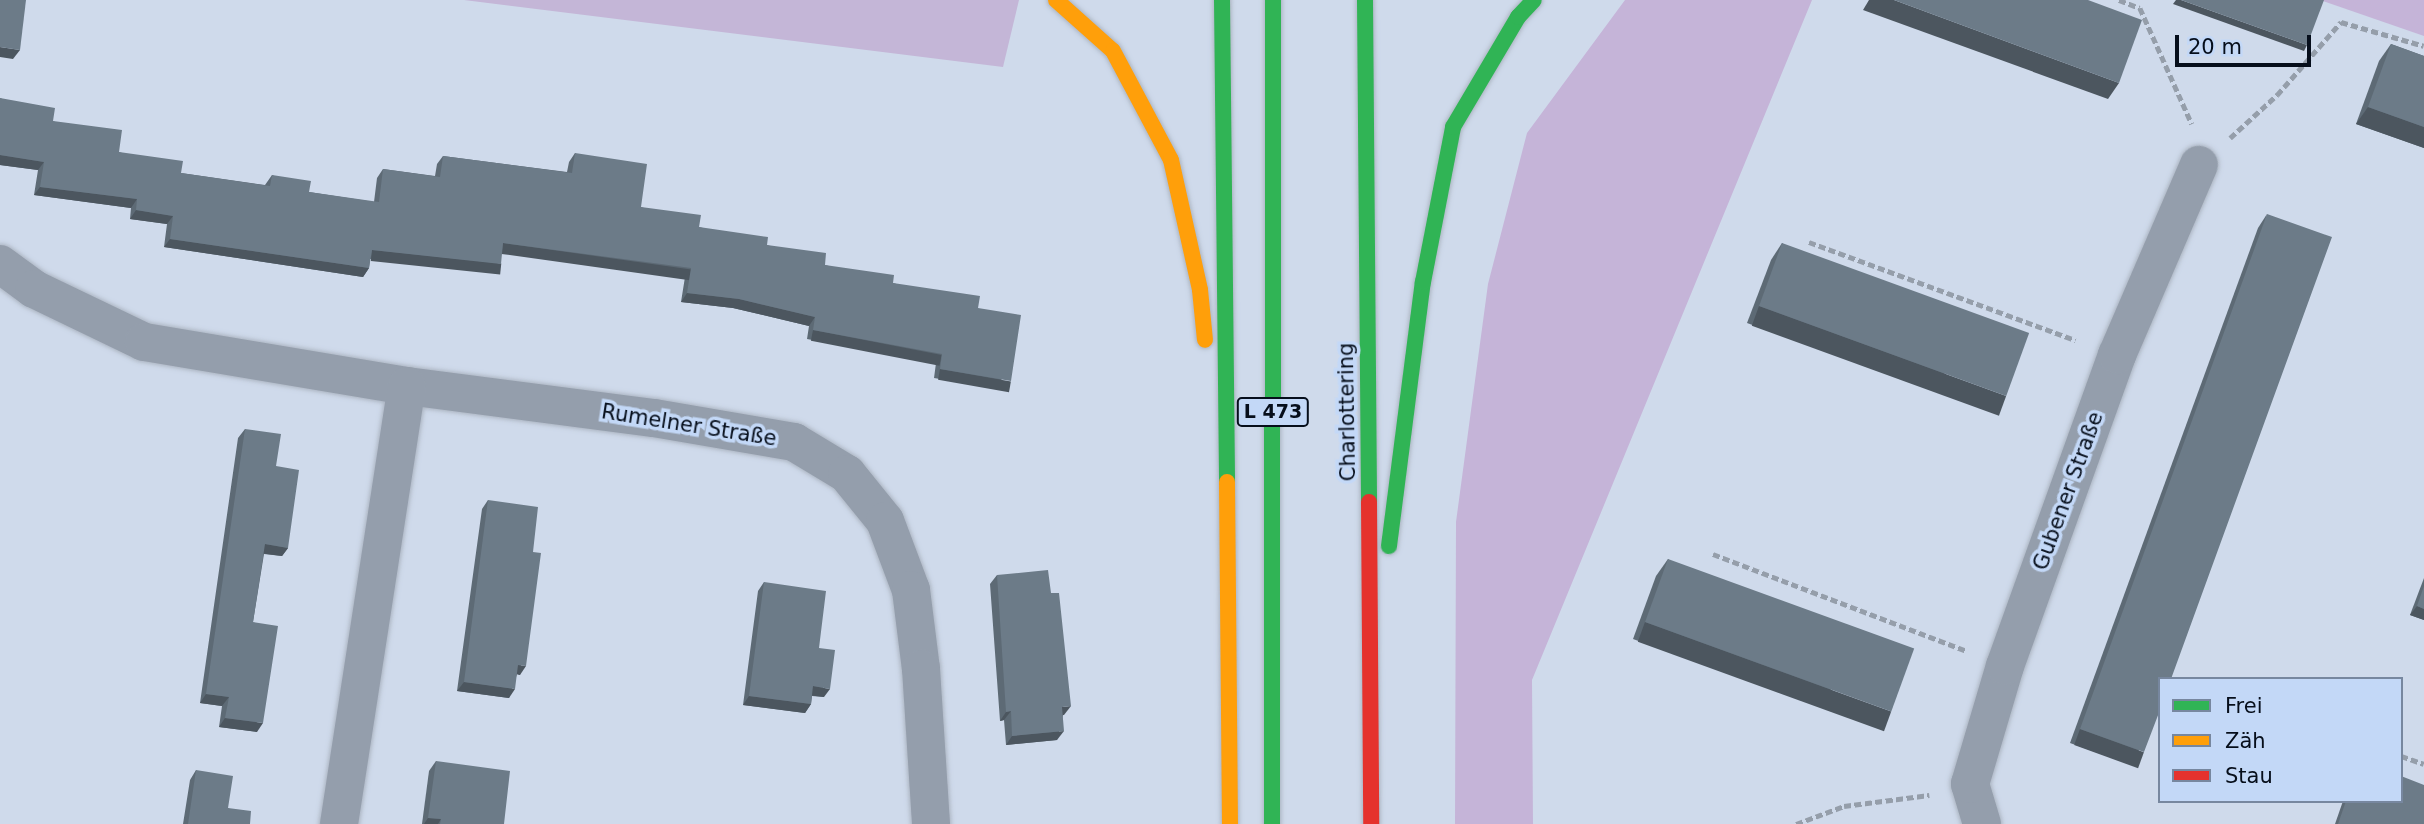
<!DOCTYPE html>
<meta charset="utf-8">
<style>
body{margin:0}
#map{position:relative;width:2424px;height:824px;overflow:hidden;background:#cfdaeb;font-family:"DejaVu Sans",sans-serif}
div>[style]{position:absolute}
.green>*{inset:0;background:#c4b6d7}
.forest>*{inset:0;background:#c5b4d8}
.path>*{height:4.5px;margin-top:-2.25px;transform-origin:0;background:repeating-linear-gradient(90deg,#959eaa 0 7px,transparent 0 10.5px)}
.roads{filter:drop-shadow(0 0 2px #adb6c3) drop-shadow(0 0 2px #adb6c3)}
.street>*{height:38px;margin:-19px;padding:0 19px;transform-origin:19px;border-radius:19px;background:#949eac}
.fast>*{height:16px;margin:-8px;padding:0 8px;transform-origin:8px;border-radius:8px;background:#30b455}
.slow>*{height:16px;margin:-8px;padding:0 8px;transform-origin:8px;border-radius:8px;background:#ff9f0a}
.jam>*{height:16px;margin:-8px;padding:0 8px;transform-origin:8px;border-radius:8px;background:#e5322d}
.wall>*{inset:0;background:#5d6a75}
.shaded-wall>*{inset:0;background:#4c565f;transform-origin:0 0}
.building>*{inset:0;background:#6c7b88;transform-origin:0 0}
span{translate:-50% -50%;white-space:nowrap;text-align:center;line-height:1.15;-webkit-text-stroke:7px #c3d8f7;paint-order:stroke}
.shield-label span{padding:2px 5px;background:#c3d8f7;border:2px solid;border-radius:5px;-webkit-text-stroke-width:0}
.shield-label{font-size:19px;color:#060e1b;font-weight:700}
.street-label{font-size:21px;color:#060e1b}
.legend{position:absolute;left:2158px;top:677px;width:245px;height:126px;box-sizing:border-box;background:#c3d8f7;border:2px solid #77879f;margin:0;padding:9px 12px;list-style:none;font-size:21px;color:#060e1b}
.legend li{display:flex;align-items:center;gap:14px;height:35px}
.legend b{width:35px;border:2px solid #77879f}
.scale{position:absolute;left:2175px;top:35px;width:136px;height:32px;box-sizing:border-box;border:4px solid #060e1b;border-top:0;padding-left:9px;font-size:21px;line-height:24px;white-space:nowrap;color:#060e1b;-webkit-text-stroke:5px #c3d8f7;paint-order:stroke}
</style>
<div id="map">
<div class="green">
<i style="clip-path:polygon(464px 0,1019px 0,1003px 67px)"></i>
</div>
<div class="forest">
<i style="clip-path:polygon(1625px 0,1812px 0,1532px 680px,1533px 824px,1455px 824px,1456px 522px,1488px 284px,1527px 133px)"></i>
<i style="clip-path:polygon(2320px 0,2424px 0,2424px 36px)"></i>
</div>
<div class="path">
<i style="left:2119px;top:0;width:22px;rotate:21deg"></i>
<i style="left:2140px;top:8px;width:127px;rotate:65.9deg"></i>
<i style="left:2230px;top:138px;width:64px;rotate:-42.5deg"></i>
<i style="left:2277px;top:95px;width:97px;rotate:-48.8deg"></i>
<i style="left:2341px;top:22px;width:86px;rotate:16.1deg"></i>
<i style="left:1809px;top:242px;width:284px;rotate:20.2deg"></i>
<i style="left:1713px;top:554px;width:270px;rotate:20.9deg"></i>
<i style="left:2401px;top:756px;width:24px;rotate:19deg"></i>
<i style="left:1796px;top:824px;width:51px;rotate:-20.6deg"></i>
<i style="left:1844px;top:806px;width:86px;rotate:-7.4deg"></i>
</div>
<div class="roads">
<div class="street">
<i style="left:0;top:264px;width:42px;rotate:36.3deg"></i>
<i style="left:34px;top:289px;width:122px;rotate:25.7deg"></i>
<i style="left:144px;top:342px;width:267px;rotate:9.5deg"></i>
<i style="left:407px;top:386px;width:249px;rotate:7.4deg"></i>
<i style="left:654px;top:418px;width:142px;rotate:9.7deg"></i>
<i style="left:794px;top:442px;width:62px;rotate:31.1deg"></i>
<i style="left:847px;top:474px;width:60px;rotate:51deg"></i>
<i style="left:885px;top:521px;width:74px;rotate:69.4deg"></i>
<i style="left:911px;top:590px;width:80px;rotate:82.8deg"></i>
<i style="left:921px;top:669px;width:155px;rotate:86.3deg"></i>
<i style="left:339px;top:824px;width:443px;rotate:-81.2deg"></i>
<i style="left:1982px;top:824px;width:42px;rotate:-106.7deg"></i>
<i style="left:1970px;top:784px;width:123px;rotate:-73.5deg"></i>
<i style="left:2005px;top:666px;width:331px;rotate:-70.2deg"></i>
<i style="left:2117px;top:355px;width:207px;rotate:-66.7deg"></i>
</div>
<div class="fast">
<i style="left:1222px;top:0;width:482px;rotate:89.4deg"></i>
<i style="left:1365px;top:0;width:502px;rotate:89.54deg"></i>
<i style="left:1389px;top:546px;width:266px;rotate:-82.7deg"></i>
<i style="left:1423px;top:282px;width:158px;rotate:-79deg"></i>
<i style="left:1453px;top:127px;width:128px;rotate:-59.4deg"></i>
<i style="left:1518px;top:17px;width:23px;rotate:-47deg"></i>
<i style="left:1272px;top:824px;width:824px;rotate:-89.93deg"></i>
</div>
<div class="slow">
<i style="left:1056px;top:0;width:76px;rotate:41.8deg"></i>
<i style="left:1113px;top:51px;width:123px;rotate:62deg"></i>
<i style="left:1171px;top:160px;width:133px;rotate:77.4deg"></i>
<i style="left:1200px;top:290px;width:50px;rotate:84.3deg"></i>
<i style="left:1227px;top:482px;width:342px;rotate:89.5deg"></i>
</div>
<div class="jam">
<i style="left:1369px;top:502px;width:322px;rotate:89.6deg"></i>
</div>
</div>
<div class="wall">
<i style="clip-path:polygon(2391px 44px,2424px 56px,2424px 148px,2356px 124px,2379px 61px)"></i>
<i style="clip-path:polygon(0 98px,53px 121px,119px 152px,181px 173px,265px 185px,272px 175px,309px 192px,374px 202px,377px 178px,383px 169px,435px 176px,437px 164px,443px 156px,567px 172px,569px 162px,575px 153px,641px 207px,699px 227px,767px 245px,825px 265px,893px 283px,978px 308px,1005px 390px,934px 378px,936px 363px,807px 339px,809px 326px,733px 308px,681px 302px,685px 277px,502px 252px,494px 273px,370px 259px,369px 268px,363px 277px,164px 247px,167px 224px,130px 219px,131px 208px,34px 195px,38px 170px,0 165px)"></i>
<i style="clip-path:polygon(2267px 214px,2135px 766px,2070px 743px,2258px 228px)"></i>
<i style="clip-path:polygon(1782px 243px,1994px 413px,1747px 323px,1771px 260px)"></i>
<i style="clip-path:polygon(245px 429px,276px 466px,288px 548px,282px 556px,264px 554px,253px 622px,257px 732px,219px 727px,222px 706px,200px 703px,238px 438px)"></i>
<i style="clip-path:polygon(488px 500px,533px 552px,520px 675px,517px 674px,509px 698px,457px 691px,482px 509px)"></i>
<i style="clip-path:polygon(1668px 559px,1879px 728px,1633px 639px,1656px 576px)"></i>
<i style="clip-path:polygon(997px 575px,1051px 593px,1064px 715px,1063px 715px,1057px 740px,1006px 745px,1004px 720px,1000px 721px,990px 584px)"></i>
<i style="clip-path:polygon(2424px 578px,2424px 620px,2410px 615px)"></i>
<i style="clip-path:polygon(764px 582px,819px 648px,824px 697px,812px 696px,811px 704px,805px 713px,743px 705px,758px 591px)"></i>
<i style="clip-path:polygon(436px 761px,504px 824px,422px 824px,429px 771px)"></i>
<i style="clip-path:polygon(196px 770px,228px 808px,250px 824px,183px 824px,190px 780px)"></i>
<i style="clip-path:polygon(2343px 801px,2401px 801px,2424px 824px,2335px 824px)"></i>
</div>
<div class="shaded-wall">
<i style="clip-path:polygon(1869px 0,1894px 0,2119px 83px,2108px 99px,1863px 10px)"></i>
<i style="clip-path:polygon(2176px 0,2181px 0,2307px 45px,2304px 51px,2173px 4px)"></i>
<i style="clip-path:polygon(0 47px,20px 50px,13px 59px,0 57px)"></i>
<i style="clip-path:polygon(2368px 107px,2424px 127px,2424px 148px,2356px 124px)"></i>
<i style="clip-path:polygon(0 155px,44px 162px,38px 170px,0 165px)"></i>
<i style="clip-path:polygon(40px 187px,137px 199px,131px 208px,34px 195px)"></i>
<i style="clip-path:polygon(136px 210px,173px 216px,167px 224px,130px 219px)"></i>
<i style="clip-path:polygon(170px 239px,369px 268px,363px 277px,164px 247px)"></i>
<i style="left:503px;top:243px;width:190px;height:11px;rotate:8deg"></i>
<i style="left:372px;top:250px;width:130px;height:11px;rotate:6deg"></i>
<i style="clip-path:polygon(687px 293px,739px 299px,815px 317px,809px 326px,733px 308px,681px 302px)"></i>
<i style="left:1759px;top:306px;width:263px;height:21px;rotate:20deg"></i>
<i style="left:813px;top:330px;width:131px;height:11px;rotate:11deg"></i>
<i style="left:940px;top:369px;width:72px;height:11px;rotate:10deg"></i>
<i style="clip-path:polygon(265px 544px,288px 548px,282px 556px,259px 553px)"></i>
<i style="clip-path:polygon(2417px 606px,2424px 609px,2424px 620px,2410px 615px)"></i>
<i style="left:1645px;top:622px;width:262px;height:21px;rotate:20deg"></i>
<i style="clip-path:polygon(518px 665px,526px 666px,520px 675px,512px 673px)"></i>
<i style="clip-path:polygon(464px 682px,515px 689px,509px 698px,457px 691px)"></i>
<i style="clip-path:polygon(813px 686px,830px 689px,824px 697px,807px 695px)"></i>
<i style="clip-path:polygon(206px 694px,229px 697px,222px 706px,200px 703px)"></i>
<i style="clip-path:polygon(749px 696px,811px 704px,805px 713px,743px 705px)"></i>
<i style="clip-path:polygon(1071px 706px,1064px 715px,1056px 716px,1062px 707px)"></i>
<i style="clip-path:polygon(1011px 711px,1004px 720px,1000px 721px,1006px 712px)"></i>
<i style="clip-path:polygon(225px 718px,263px 723px,257px 732px,219px 727px)"></i>
<i style="left:2080px;top:729px;width:68px;height:17px;rotate:20deg"></i>
<i style="clip-path:polygon(1064px 731px,1057px 740px,1006px 745px,1012px 736px)"></i>
<i style="clip-path:polygon(428px 818px,441px 819px,438px 824px,424px 824px)"></i>
</div>
<div class="building">
<i style="clip-path:polygon(0 0,26px 0,20px 50px,0 47px)"></i>
<i style="clip-path:polygon(1894px 0,2088px 0,2142px 20px,2119px 83px)"></i>
<i style="clip-path:polygon(2181px 0,2324px 0,2307px 45px)"></i>
<i style="clip-path:polygon(2391px 44px,2424px 56px,2424px 127px,2368px 107px)"></i>
<i style="clip-path:polygon(0 98px,55px 108px,53px 121px,122px 130px,119px 152px,183px 161px,181px 173px,270px 186px,272px 175px,311px 181px,309px 192px,379px 202px,383px 169px,440px 177px,443px 156px,572px 173px,575px 153px,647px 164px,641px 207px,701px 215px,699px 227px,768px 237px,767px 245px,826px 253px,825px 265px,894px 275px,893px 283px,980px 296px,978px 308px,1021px 315px,1011px 381px,940px 369px,942px 354px,813px 330px,815px 317px,739px 299px,687px 293px,691px 268px,503px 243px,501px 264px,372px 250px,369px 268px,170px 239px,173px 216px,136px 210px,137px 199px,40px 187px,44px 162px,0 155px)"></i>
<i style="clip-path:polygon(2267px 214px,2332px 237px,2171px 679px,2160px 679px,2160px 710px,2144px 752px,2080px 729px)"></i>
<i style="left:1782px;top:243px;width:263px;height:67px;rotate:20deg"></i>
<i style="clip-path:polygon(245px 429px,281px 434px,276px 466px,299px 470px,288px 548px,265px 544px,253px 622px,278px 626px,263px 723px,225px 718px,229px 697px,206px 694px)"></i>
<i style="clip-path:polygon(488px 500px,538px 507px,533px 552px,541px 553px,526px 666px,518px 665px,515px 689px,464px 682px)"></i>
<i style="left:1668px;top:559px;width:262px;height:67px;rotate:20deg"></i>
<i style="clip-path:polygon(1048px 570px,1051px 593px,1059px 593px,1071px 706px,1062px 707px,1064px 731px,1012px 736px,1011px 711px,1006px 712px,997px 575px)"></i>
<i style="clip-path:polygon(764px 582px,826px 591px,819px 648px,835px 650px,830px 689px,813px 686px,811px 704px,749px 696px)"></i>
<i style="clip-path:polygon(2424px 586px,2424px 609px,2417px 606px)"></i>
<i style="clip-path:polygon(436px 761px,510px 771px,504px 824px,440px 824px,441px 819px,428px 818px)"></i>
<i style="clip-path:polygon(196px 770px,233px 776px,228px 808px,251px 811px,250px 824px,188px 824px)"></i>
<i style="clip-path:polygon(2401px 776px,2424px 785px,2424px 824px,2338px 824px,2346px 801px,2401px 801px)"></i>
</div>
<div class="shield-label">
<span style="left:1273px;top:412px">L 473</span>
</div>
<div class="street-label">
<span style="left:1347px;top:412px;rotate:-91deg">Charlottering</span>
<span style="left:689px;top:425px;rotate:9deg">Rumelner Straße</span>
<span style="left:2068px;top:491px;rotate:-70deg">Gubener Straße</span>
</div>
<ul class="legend">
<li><b style="height:9px;background:#30b455"></b>Frei</li>
<li><b style="height:9px;background:#ff9f0a"></b>Zäh</li>
<li><b style="height:9px;background:#e5322d"></b>Stau</li>
</ul>
<div class="scale">20 m</div>
</div>
